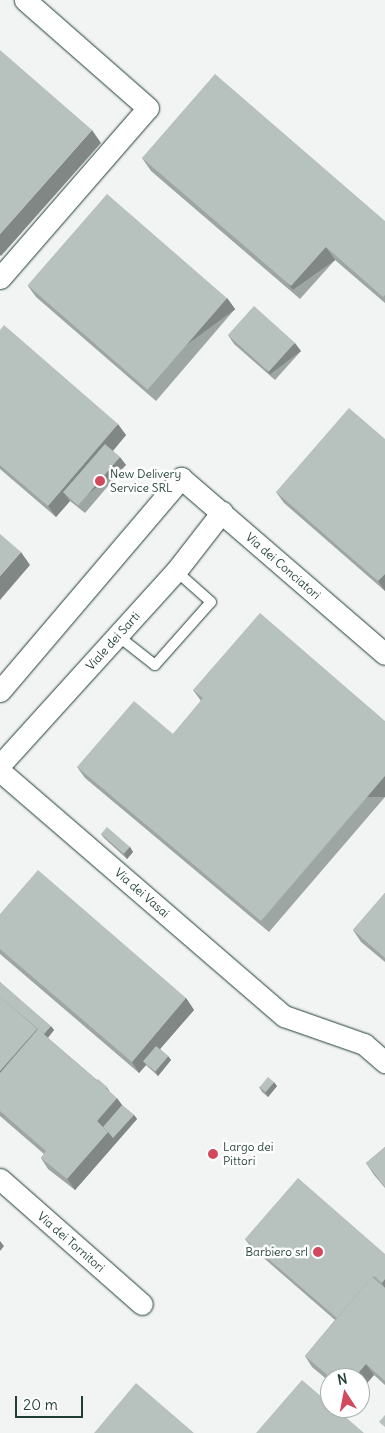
<!DOCTYPE html>
<style>
body{margin:0}
#map{position:relative;width:385px;height:1433px;overflow:hidden;background:#f2f3f3;font-family:Delius,sans-serif}
div>[style]{position:absolute}
.roads{filter:drop-shadow(0 0 1px #1f3d34) drop-shadow(0 0 1px #1f3d34)}
.service>*{height:10px;margin:-5px;padding:0 5px;transform-origin:5px;border-radius:5px;background:#fff}
.minor>*{height:21px;margin:-10.5px;padding:0 10.5px;transform-origin:10.5px;border-radius:10.5px;background:#fff}
.wall>*{inset:0;background:#9da6a3}
.shaded-wall>*{inset:0;background:#808784;transform-origin:0 0}
.building>*{inset:0;background:#b7c1bd;transform-origin:0 0}
.dots>*{width:14px;height:14px;translate:-50% -50%;box-sizing:border-box;border:2px solid #fff;border-radius:50%}
span{translate:-50% -50%;white-space:nowrap;text-align:center;line-height:1.15;-webkit-text-stroke:5px #fff;paint-order:stroke}
.poi-label{font-size:12px;color:#1f3d34}
.left{translate:0 -50%;text-align:left}
.right{translate:-100% -50%;text-align:right}
.street-label{font-size:12px;color:#1f3d34}
.north{position:absolute;left:320px;top:1368px;width:50px;height:50px;box-sizing:border-box;background:#fff;border:1px solid #a5b1ae;border-radius:50%;rotate:349deg;font-size:14px;font-weight:700;line-height:20px;text-align:center;color:#1f3d34}
.north::after{content:'';display:block;margin:auto;width:18px;height:22px;background:#d1495b;clip-path:polygon(50% 0,100% 100%,50% 72%,0 100%)}
.scale{position:absolute;left:15px;top:1396px;width:68px;height:22px;box-sizing:border-box;border:2px solid #1f3d34;border-top:0;padding-left:6px;font-size:15px;line-height:18px;white-space:nowrap;color:#1f3d34;-webkit-text-stroke:4px #fff;paint-order:stroke}
</style>
<div id="map">
<div class="roads">
<div class="service">
<i style="left:118px;top:636px;width:47px;rotate:38.1deg"></i>
<i style="left:155px;top:665px;width:84px;rotate:-48.4deg"></i>
<i style="left:211px;top:602px;width:47px;rotate:-138.5deg"></i>
</div>
<div class="minor">
<i style="left:0;top:278px;width:225px;rotate:-49deg"></i>
<i style="left:148px;top:108px;width:164px;rotate:-138.7deg"></i>
<i style="left:0;top:691px;width:280px;rotate:-49.6deg"></i>
<i style="left:181px;top:478px;width:269px;rotate:40.8deg"></i>
<i style="left:0;top:765px;width:262px;rotate:-47.8deg"></i>
<i style="left:176px;top:571px;width:75px;rotate:-52.1deg"></i>
<i style="left:0;top:771px;width:375px;rotate:40.8deg"></i>
<i style="left:284px;top:1016px;width:85px;rotate:19.3deg"></i>
<i style="left:364px;top:1044px;width:28px;rotate:41deg"></i>
<i style="left:0;top:1179px;width:189px;rotate:41.4deg"></i>
</div>
</div>
<div class="wall">
<i style="clip-path:polygon(142px 158px,385px 221px,385px 303px,335px 260px,300px 299px,151px 171px)"></i>
<i style="clip-path:polygon(28px 286px,227px 298px,235px 309px,156px 401px,36px 297px)"></i>
<i style="clip-path:polygon(0 330px,126px 435px,113px 451px,126px 465px,85px 513px,70px 501px,56px 517px,0 469px)"></i>
<i style="clip-path:polygon(228px 335px,301px 351px,275px 380px,234px 344px)"></i>
<i style="clip-path:polygon(385px 439px,385px 591px,284px 503px,276px 492px)"></i>
<i style="clip-path:polygon(193px 690px,385px 721px,385px 797px,269px 932px,85px 778px,77px 767px,173px 734px,201px 701px)"></i>
<i style="clip-path:polygon(101px 834px,130px 847px,133px 852px,127px 859px,104px 838px)"></i>
<i style="clip-path:polygon(385px 893px,385px 962px,361px 942px,353px 930px)"></i>
<i style="clip-path:polygon(0 914px,186px 998px,194px 1010px,160px 1049px,168px 1056px,171px 1060px,158px 1076px,146px 1065px,139px 1073px,0 954px)"></i>
<i style="clip-path:polygon(0 982px,54px 1030px,48px 1038px,97px 1080px,107px 1087px,110px 1092px,122px 1105px,134px 1115px,137px 1119px,75px 1190px,48px 1169px,41px 1158px,44px 1154px,0 1116px)"></i>
<i style="clip-path:polygon(277px 1086px,268px 1097px,262px 1092px,259px 1087px)"></i>
<i style="clip-path:polygon(385px 1147px,385px 1188px,374px 1175px,366px 1163px)"></i>
<i style="clip-path:polygon(245px 1239px,385px 1254px,385px 1385px,374px 1375px,360px 1391px,360px 1378px,330px 1378px,330px 1382px,312px 1367px,305px 1356px,335px 1320px,251px 1247px)"></i>
</div>
<div class="shaded-wall">
<i style="clip-path:polygon(92px 130px,101px 143px,1px 256px,0 255px,0 234px)"></i>
<i style="left:326px;top:247px;width:16px;height:52px;rotate:55deg"></i>
<i style="left:227px;top:298px;width:14px;height:121px;rotate:54deg"></i>
<i style="left:295px;top:343px;width:10px;height:39px;rotate:53deg"></i>
<i style="clip-path:polygon(118px 424px,126px 435px,72px 499px,64px 493px,70px 501px,56px 517px,48px 506px)"></i>
<i style="left:120px;top:457px;width:10px;height:63px;rotate:53deg"></i>
<i style="clip-path:polygon(21px 552px,30px 565px,0 600px,0 576px)"></i>
<i style="clip-path:polygon(385px 574px,385px 591px,378px 581px)"></i>
<i style="left:385px;top:776px;width:21px;height:191px;rotate:90deg"></i>
<i style="clip-path:polygon(130px 847px,133px 852px,127px 859px,124px 854px)"></i>
<i style="clip-path:polygon(186px 998px,194px 1010px,147px 1064px,143px 1061px,146px 1065px,139px 1073px,132px 1062px)"></i>
<i style="clip-path:polygon(51px 1026px,54px 1030px,45px 1041px,42px 1036px)"></i>
<i style="clip-path:polygon(37px 1029px,44px 1040px,0 1091px,0 1071px)"></i>
<i style="clip-path:polygon(168px 1056px,171px 1060px,158px 1076px,155px 1071px)"></i>
<i style="clip-path:polygon(274px 1082px,277px 1086px,268px 1097px,265px 1092px)"></i>
<i style="clip-path:polygon(117px 1098px,125px 1109px,105px 1132px,97px 1121px)"></i>
<i style="clip-path:polygon(134px 1115px,137px 1119px,75px 1190px,67px 1179px,108px 1132px)"></i>
<i style="clip-path:polygon(0 1241px,4px 1246px,0 1251px)"></i>
<i style="clip-path:polygon(385px 1279px,385px 1288px,382px 1283px)"></i>
<i style="clip-path:polygon(366px 1364px,374px 1375px,360px 1391px,360px 1378px,354px 1378px)"></i>
</div>
<div class="building">
<i style="clip-path:polygon(0 50px,92px 130px,0 234px)"></i>
<i style="clip-path:polygon(215px 74px,385px 221px,385px 295px,383px 297px,326px 247px,291px 286px,142px 158px)"></i>
<i style="left:107px;top:194px;width:159px;height:121px;rotate:41deg"></i>
<i style="left:254px;top:306px;width:55px;height:39px;rotate:42deg"></i>
<i style="clip-path:polygon(4px 325px,118px 424px,48px 506px,0 465px,0 330px)"></i>
<i style="clip-path:polygon(349px 408px,385px 439px,385px 574px,378px 581px,276px 492px)"></i>
<i style="left:105px;top:444px;width:20px;height:64px;rotate:41deg"></i>
<i style="clip-path:polygon(0 534px,21px 552px,0 576px)"></i>
<i style="clip-path:polygon(260px 613px,385px 721px,385px 776px,261px 921px,77px 767px,134px 701px,173px 734px,203px 698px,193px 690px)"></i>
<i style="left:107px;top:827px;width:30px;height:9px;rotate:41deg"></i>
<i style="clip-path:polygon(38px 870px,186px 998px,132px 1062px,0 949px,0 914px)"></i>
<i style="clip-path:polygon(385px 893px,385px 958px,353px 930px)"></i>
<i style="clip-path:polygon(0 982px,51px 1026px,44px 1034px,0 997px)"></i>
<i style="clip-path:polygon(0 997px,37px 1029px,0 1071px)"></i>
<i style="clip-path:polygon(38px 1029px,117px 1098px,97px 1121px,108px 1132px,67px 1179px,41px 1158px,46px 1151px,0 1111px,0 1073px)"></i>
<i style="left:156px;top:1046px;width:16px;height:20px;rotate:40deg"></i>
<i style="left:268px;top:1077px;width:8px;height:13px;rotate:40deg"></i>
<i style="clip-path:polygon(98px 1079px,107px 1087px,106px 1089px,97px 1080px)"></i>
<i style="clip-path:polygon(122px 1105px,134px 1115px,113px 1138px,108px 1132px,103px 1127px)"></i>
<i style="clip-path:polygon(385px 1147px,385px 1187px,366px 1163px)"></i>
<i style="clip-path:polygon(298px 1178px,385px 1254px,385px 1279px,382px 1283px,374px 1276px,373px 1278px,372px 1277px,337px 1318px,245px 1239px)"></i>
<i style="clip-path:polygon(372px 1277px,385px 1288px,385px 1381px,366px 1364px,354px 1378px,331px 1378px,305px 1356px)"></i>
<i style="clip-path:polygon(302px 1380px,330px 1404px,330px 1408px,335px 1408px,364px 1433px,256px 1433px)"></i>
<i style="clip-path:polygon(136px 1383px,194px 1433px,94px 1433px)"></i>
<i style="clip-path:polygon(385px 1415px,385px 1427px,379px 1422px)"></i>
</div>
<div class="dots">
<i style="left:100px;top:481px;background:#d1495b"></i>
<i style="left:213px;top:1154px;background:#d1495b"></i>
<i style="left:318px;top:1252px;background:#d1495b"></i>
</div>
<div class="poi-label">
<span class="left" style="left:110px;top:481px">New Delivery<br>Service SRL</span>
<span class="left" style="left:223px;top:1154px">Largo dei<br>Pittori</span>
<span class="right" style="left:308px;top:1252px">Barbiero srl</span>
</div>
<div class="street-label">
<span style="left:283px;top:566px;rotate:41deg">Via dei Conciatori</span>
<span style="left:113px;top:641px;rotate:-48deg">Viale dei Sarti</span>
<span style="left:142px;top:893px;rotate:41deg">Via dei Vasai</span>
<span style="left:71px;top:1242px;rotate:41deg">Via dei Tornitori</span>
</div>
<div class="north">N</div>
<div class="scale">20 m</div>
</div>
